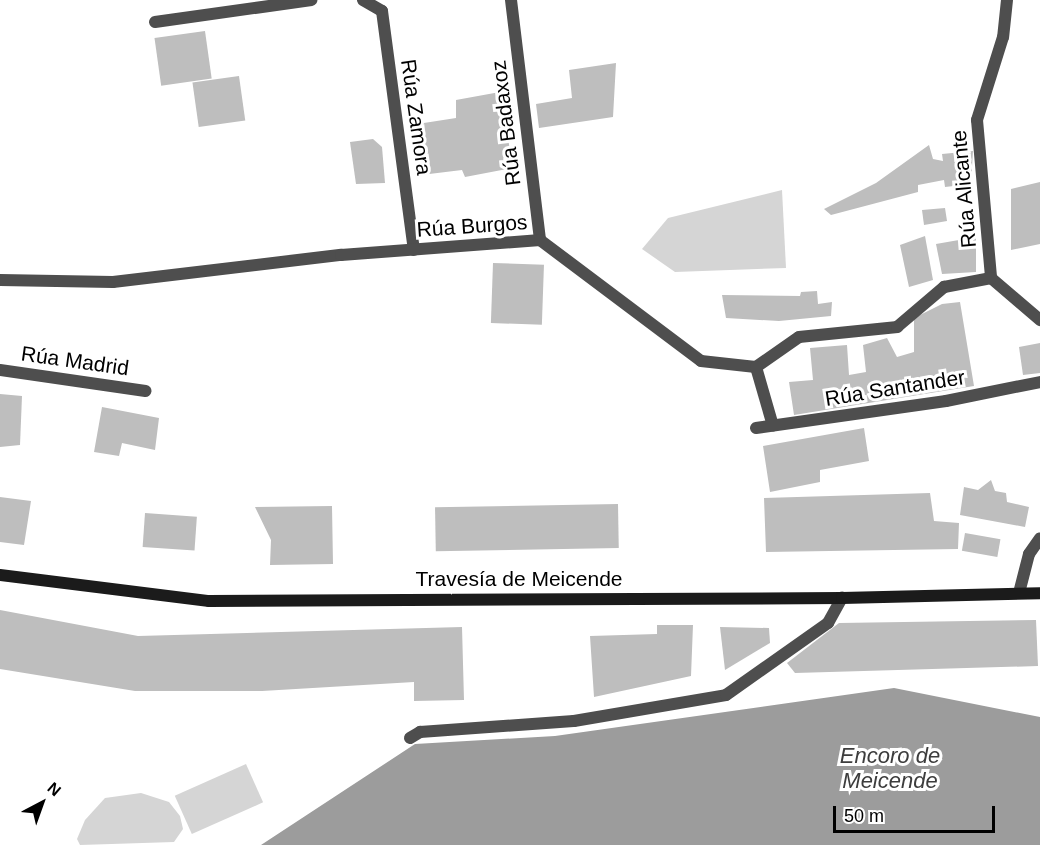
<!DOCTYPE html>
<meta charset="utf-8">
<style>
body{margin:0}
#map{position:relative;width:1040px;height:845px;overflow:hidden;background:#fff;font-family:Helvetica,sans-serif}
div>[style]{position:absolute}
.green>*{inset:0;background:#d5d5d5;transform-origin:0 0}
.water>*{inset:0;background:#9c9c9c}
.building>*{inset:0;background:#bebebe;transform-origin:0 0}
.street>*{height:12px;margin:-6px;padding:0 6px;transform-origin:6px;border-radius:6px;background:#4e4e4e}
.secondary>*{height:12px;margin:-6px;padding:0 6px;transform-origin:6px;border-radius:6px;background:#1b1b1b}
span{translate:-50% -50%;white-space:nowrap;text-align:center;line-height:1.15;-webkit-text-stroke:6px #fff;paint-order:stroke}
.street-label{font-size:21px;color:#000}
.water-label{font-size:22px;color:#3d3d3d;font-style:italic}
.north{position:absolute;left:12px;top:773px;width:60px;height:60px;-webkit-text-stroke:4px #fff;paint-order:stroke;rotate:41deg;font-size:16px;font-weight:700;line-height:24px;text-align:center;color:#000}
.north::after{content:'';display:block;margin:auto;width:21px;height:27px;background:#000;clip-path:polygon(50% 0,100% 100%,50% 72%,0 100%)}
.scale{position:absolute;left:833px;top:806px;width:162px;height:27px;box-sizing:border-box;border:3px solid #000;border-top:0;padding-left:8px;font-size:18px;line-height:21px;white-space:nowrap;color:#000;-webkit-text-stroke:4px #fff;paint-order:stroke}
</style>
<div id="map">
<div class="green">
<i style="clip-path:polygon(782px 190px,786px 268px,675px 272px,642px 249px,668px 218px)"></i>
<i style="left:246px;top:764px;width:42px;height:78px;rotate:66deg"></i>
<i style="clip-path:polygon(141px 793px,169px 802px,180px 816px,183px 829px,174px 842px,80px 845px,77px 839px,85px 820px,105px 798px)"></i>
</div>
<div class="water">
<i style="clip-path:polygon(894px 688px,1040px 717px,1040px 845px,261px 845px,415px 744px,555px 736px)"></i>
</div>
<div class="building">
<i style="left:205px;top:31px;width:48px;height:51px;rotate:82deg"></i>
<i style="clip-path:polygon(616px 63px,613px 117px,539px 128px,536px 104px,572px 98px,569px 70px)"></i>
<i style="left:239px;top:76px;width:45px;height:47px;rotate:82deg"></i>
<i style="clip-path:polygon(500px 92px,512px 162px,507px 169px,465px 177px,462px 170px,421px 175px,411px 125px,456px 118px,456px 100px)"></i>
<i style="clip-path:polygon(373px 139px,382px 147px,385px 183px,356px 184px,350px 142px)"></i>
<i style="clip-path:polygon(929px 145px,933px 159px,943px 161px,942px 154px,973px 151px,971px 184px,945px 187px,944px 180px,918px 185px,918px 192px,831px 215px,824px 209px,876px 183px)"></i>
<i style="clip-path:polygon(1040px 182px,1040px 244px,1011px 250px,1011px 189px)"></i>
<i style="clip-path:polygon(945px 208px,947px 221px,924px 225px,922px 210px)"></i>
<i style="clip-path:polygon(925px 236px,933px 280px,909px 287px,900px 245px)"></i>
<i style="clip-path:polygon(976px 237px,976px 272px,942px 274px,936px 244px)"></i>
<i style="left:493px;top:263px;width:51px;height:60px;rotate:2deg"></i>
<i style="clip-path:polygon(817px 291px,818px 304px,832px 302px,831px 316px,779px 321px,726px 318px,722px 295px,800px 296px,801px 292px)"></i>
<i style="clip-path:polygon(960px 302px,974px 386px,794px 415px,789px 382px,813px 380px,810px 348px,847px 345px,849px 375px,866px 372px,863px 345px,887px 338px,897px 357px,914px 352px,914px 318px,942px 304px)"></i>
<i style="clip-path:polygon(1040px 343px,1040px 373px,1023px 375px,1019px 347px)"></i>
<i style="clip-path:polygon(0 394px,22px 396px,20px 445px,0 447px)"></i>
<i style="clip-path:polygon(102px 407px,159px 418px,155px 450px,122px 443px,119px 456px,94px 452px)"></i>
<i style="clip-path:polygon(864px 428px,869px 461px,820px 470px,820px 482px,770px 492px,763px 446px)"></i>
<i style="clip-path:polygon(991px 480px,995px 491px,1006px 493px,1007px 502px,1029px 507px,1025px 527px,960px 515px,964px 487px,978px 490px)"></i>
<i style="clip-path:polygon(930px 493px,934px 521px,959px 523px,958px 549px,766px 552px,764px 498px)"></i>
<i style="clip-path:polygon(0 497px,31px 501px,24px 545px,0 542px)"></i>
<i style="left:618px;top:504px;width:44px;height:183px;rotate:89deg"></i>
<i style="clip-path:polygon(332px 506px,333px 564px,270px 565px,271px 540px,255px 507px)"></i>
<i style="left:145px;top:513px;width:52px;height:34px;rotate:4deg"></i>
<i style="left:965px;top:533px;width:36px;height:18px;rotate:10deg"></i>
<i style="clip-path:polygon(0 610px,138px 636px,462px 627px,464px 700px,414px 701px,414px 682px,262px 691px,135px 691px,0 669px)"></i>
<i style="clip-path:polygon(1036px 620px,1038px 666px,795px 673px,787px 663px,839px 623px)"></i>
<i style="clip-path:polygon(657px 625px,693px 625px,691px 676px,594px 697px,590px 636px,657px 634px)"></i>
<i style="clip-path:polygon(720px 627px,769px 628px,770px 643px,725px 670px)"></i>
</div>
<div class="street">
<i style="left:363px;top:0;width:22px;rotate:30deg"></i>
<i style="left:382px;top:11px;width:241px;rotate:82.4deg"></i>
<i style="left:511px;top:0;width:242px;rotate:83.1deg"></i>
<i style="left:1007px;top:0;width:37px;rotate:96deg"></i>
<i style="left:1003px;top:37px;width:87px;rotate:107.4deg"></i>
<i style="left:977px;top:120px;width:159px;rotate:84.9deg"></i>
<i style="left:991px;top:278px;width:65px;rotate:40.6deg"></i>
<i style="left:155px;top:22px;width:158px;rotate:-8deg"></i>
<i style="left:0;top:280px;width:113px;rotate:1deg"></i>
<i style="left:113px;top:282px;width:230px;rotate:-6.8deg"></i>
<i style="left:341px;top:255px;width:200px;rotate:-4.3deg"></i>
<i style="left:540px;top:240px;width:201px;rotate:36.9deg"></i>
<i style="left:701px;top:361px;width:55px;rotate:6.2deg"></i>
<i style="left:756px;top:367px;width:52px;rotate:-34.9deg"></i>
<i style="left:799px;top:337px;width:99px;rotate:-5.8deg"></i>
<i style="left:897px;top:327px;width:62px;rotate:-40.4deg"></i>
<i style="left:944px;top:287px;width:48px;rotate:-10.8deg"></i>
<i style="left:756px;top:367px;width:61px;rotate:73.9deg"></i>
<i style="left:0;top:370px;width:147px;rotate:8.2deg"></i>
<i style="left:756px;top:428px;width:192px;rotate:-8.1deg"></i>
<i style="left:946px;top:401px;width:96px;rotate:-11.4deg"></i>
<i style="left:1019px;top:593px;width:40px;rotate:-75.6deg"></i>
<i style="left:1029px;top:554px;width:19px;rotate:-55deg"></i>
<i style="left:410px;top:738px;width:12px;rotate:-31deg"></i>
<i style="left:420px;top:732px;width:154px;rotate:-4.1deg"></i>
<i style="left:574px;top:721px;width:154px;rotate:-9.7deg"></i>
<i style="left:726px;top:695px;width:125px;rotate:-35.2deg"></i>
<i style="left:828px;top:623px;width:29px;rotate:-61deg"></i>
</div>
<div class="secondary">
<i style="left:0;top:575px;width:211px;rotate:7.1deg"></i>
<i style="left:209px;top:601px;width:633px;rotate:-0.27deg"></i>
<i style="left:842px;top:598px;width:198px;rotate:-1.4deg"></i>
</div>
<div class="street-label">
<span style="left:416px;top:117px;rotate:82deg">Rúa Zamora</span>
<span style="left:506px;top:123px;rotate:-97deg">Rúa Badaxoz</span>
<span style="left:964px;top:189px;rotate:-95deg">Rúa Alicante</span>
<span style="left:472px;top:226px;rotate:-4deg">Rúa Burgos</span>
<span style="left:75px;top:361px;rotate:8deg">Rúa Madrid</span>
<span style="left:895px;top:388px;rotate:-9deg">Rúa Santander</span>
<span style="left:519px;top:579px">Travesía de Meicende</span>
</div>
<div class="water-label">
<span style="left:890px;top:768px">Encoro de<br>Meicende</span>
</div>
<div class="north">N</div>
<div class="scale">50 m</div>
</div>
